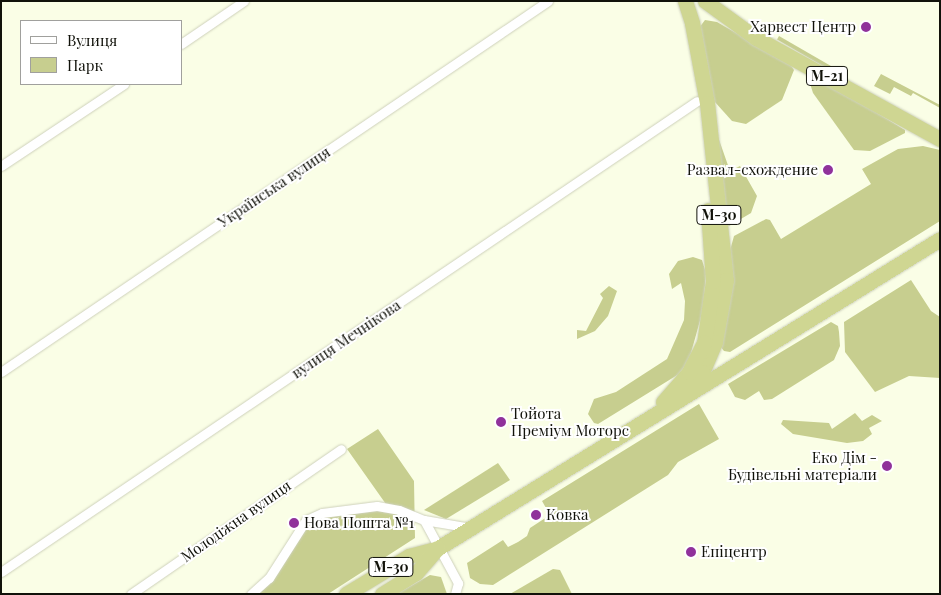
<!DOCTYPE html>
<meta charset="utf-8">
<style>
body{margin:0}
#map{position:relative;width:941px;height:595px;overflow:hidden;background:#fafee6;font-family:"Playfair Display",serif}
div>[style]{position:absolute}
.green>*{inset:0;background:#c7ce8f;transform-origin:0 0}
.roads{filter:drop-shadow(0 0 1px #ced1bb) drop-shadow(0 0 1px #ced1bb)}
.minor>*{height:9px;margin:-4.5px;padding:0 4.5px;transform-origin:4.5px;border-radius:4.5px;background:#fff}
.trunk>*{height:15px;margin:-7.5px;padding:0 7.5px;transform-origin:7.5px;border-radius:7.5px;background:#cfd692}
.dots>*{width:14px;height:14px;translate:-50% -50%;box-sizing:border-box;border:2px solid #fff;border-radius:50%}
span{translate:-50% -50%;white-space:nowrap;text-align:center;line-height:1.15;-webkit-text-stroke:4px #fff;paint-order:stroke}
.shield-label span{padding:1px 4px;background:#fff;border:1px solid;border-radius:4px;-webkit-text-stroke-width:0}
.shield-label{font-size:14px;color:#11120a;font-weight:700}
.poi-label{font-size:15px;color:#11120a}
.right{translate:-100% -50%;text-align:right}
.left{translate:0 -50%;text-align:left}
.street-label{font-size:15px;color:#11120a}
.frame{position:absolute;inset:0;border:2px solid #11120a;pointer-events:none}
.legend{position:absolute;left:20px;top:20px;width:162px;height:65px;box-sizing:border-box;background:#fff;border:1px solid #a0a09d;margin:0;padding:6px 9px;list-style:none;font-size:15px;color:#11120a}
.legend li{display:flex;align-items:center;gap:10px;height:25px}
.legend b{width:25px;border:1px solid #a0a09d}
</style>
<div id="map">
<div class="green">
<i style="clip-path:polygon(705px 20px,717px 22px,790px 64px,794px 70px,782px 100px,746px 124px,732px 121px,714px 101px,699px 28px)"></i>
<i style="left:779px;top:36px;width:76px;height:4px;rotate:30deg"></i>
<i style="clip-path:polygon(813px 74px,905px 130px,905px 133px,870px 151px,854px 150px,813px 93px,809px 80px)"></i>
<i style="clip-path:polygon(881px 74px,940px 105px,940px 108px,913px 93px,911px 96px,894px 87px,890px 94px,874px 86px)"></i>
<i style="clip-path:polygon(717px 134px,730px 171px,740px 166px,757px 196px,751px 213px,729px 226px,726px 225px)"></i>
<i style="clip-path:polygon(923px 146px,940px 150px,940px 221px,730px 352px,724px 351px,719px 345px,729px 254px,734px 236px,766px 219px,770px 220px,781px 239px,871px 184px,862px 169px,898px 149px)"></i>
<i style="clip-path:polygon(693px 257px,702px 260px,706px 273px,703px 310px,689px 360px,679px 374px,598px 424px,594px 423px,588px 414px,594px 399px,616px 392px,667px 359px,684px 320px,685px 301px,681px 283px,672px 289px,669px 274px,678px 261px)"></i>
<i style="clip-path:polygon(911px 280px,931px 311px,940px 317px,940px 378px,909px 376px,875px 392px,845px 352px,844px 322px)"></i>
<i style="clip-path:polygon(609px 286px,617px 291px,608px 316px,595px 331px,577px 339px,577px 330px,586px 331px,603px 298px,600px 294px)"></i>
<i style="clip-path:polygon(831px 322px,838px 326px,839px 332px,840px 346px,834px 360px,772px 399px,764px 400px,759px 391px,745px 400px,735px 397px,728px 384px)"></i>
<i style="clip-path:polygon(699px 404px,719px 439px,678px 462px,668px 475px,493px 585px,480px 584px,470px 578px,467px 563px,503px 540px,508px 547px,518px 542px,527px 536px,530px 528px,550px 515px,542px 501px)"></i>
<i style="clip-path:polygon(855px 413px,862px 421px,872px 415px,882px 421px,869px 428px,872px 434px,863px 441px,847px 443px,793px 434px,781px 424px,783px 420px,829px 423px,832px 429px)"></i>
<i style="clip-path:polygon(378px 429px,414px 481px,415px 538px,328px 594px,251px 594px,314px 516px,388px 507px,347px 449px)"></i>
<i style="clip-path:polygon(498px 463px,510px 480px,446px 519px,424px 510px)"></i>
<i style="clip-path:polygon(553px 569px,560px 570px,572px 594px,510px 594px)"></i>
<i style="clip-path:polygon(430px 575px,441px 577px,447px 594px,397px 594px)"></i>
</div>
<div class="roads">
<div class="minor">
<i style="left:181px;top:44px;width:76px;rotate:-34.3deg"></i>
<i style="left:1px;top:166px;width:148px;rotate:-33.7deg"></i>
<i style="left:1px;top:372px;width:661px;rotate:-34.15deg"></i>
<i style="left:424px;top:520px;width:72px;rotate:61.6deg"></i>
<i style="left:458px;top:583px;width:11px;rotate:105deg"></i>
<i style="left:1px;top:572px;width:840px;rotate:-34.09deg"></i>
<i style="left:131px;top:594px;width:255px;rotate:-34.6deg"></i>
<i style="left:251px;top:594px;width:24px;rotate:-42deg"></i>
<i style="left:269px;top:578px;width:69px;rotate:-57.5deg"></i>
<i style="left:306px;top:520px;width:17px;rotate:-24deg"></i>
<i style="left:322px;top:513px;width:55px;rotate:-7.3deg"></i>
<i style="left:377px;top:506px;width:22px;rotate:10deg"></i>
<i style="left:399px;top:510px;width:27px;rotate:22deg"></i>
<i style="left:424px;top:520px;width:49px;rotate:9.5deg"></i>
</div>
<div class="trunk">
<i style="left:685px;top:1px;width:23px;rotate:72deg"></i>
<i style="left:692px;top:23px;width:81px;rotate:79.4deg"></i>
<i style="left:707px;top:103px;width:178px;rotate:83.9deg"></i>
<i style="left:726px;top:280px;width:63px;rotate:100.1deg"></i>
<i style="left:715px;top:342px;width:33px;rotate:113deg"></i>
<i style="left:702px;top:372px;width:23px;rotate:128deg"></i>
<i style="left:705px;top:1px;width:63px;rotate:36deg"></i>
<i style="left:756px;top:38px;width:210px;rotate:28.8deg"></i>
<i style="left:705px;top:358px;width:7px;rotate:-106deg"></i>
<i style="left:703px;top:351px;width:71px;rotate:-81.9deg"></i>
<i style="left:713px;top:281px;width:71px;rotate:-94deg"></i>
<i style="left:663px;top:402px;width:40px;rotate:-49deg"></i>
<i style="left:689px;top:372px;width:33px;rotate:-63deg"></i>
<i style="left:346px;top:594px;width:74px;rotate:-31.1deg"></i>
<i style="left:409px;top:556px;width:30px;rotate:-15deg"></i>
<i style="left:438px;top:548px;width:589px;rotate:-31.61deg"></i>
<i style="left:382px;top:594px;width:40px;rotate:-32deg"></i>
<i style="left:416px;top:573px;width:33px;rotate:-49deg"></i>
</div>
</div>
<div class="dots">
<i style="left:866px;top:27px;background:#90329b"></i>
<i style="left:828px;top:170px;background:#90329b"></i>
<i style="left:501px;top:422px;background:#90329b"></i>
<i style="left:887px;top:466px;background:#90329b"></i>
<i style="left:536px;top:515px;background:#90329b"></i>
<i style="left:294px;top:523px;background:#90329b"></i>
<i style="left:691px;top:552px;background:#90329b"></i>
</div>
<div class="shield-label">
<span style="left:827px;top:76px">М-21</span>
<span style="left:719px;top:215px">М-30</span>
<span style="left:391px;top:567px">М-30</span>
</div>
<div class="poi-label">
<span class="right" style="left:856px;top:27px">Харвест Центр</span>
<span class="right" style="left:818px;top:170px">Развал-схождение</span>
<span class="left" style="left:511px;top:422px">Тойота<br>Преміум Моторс</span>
<span class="right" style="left:877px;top:466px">Еко Дім -<br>Будівельні матеріали</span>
<span class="left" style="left:546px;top:515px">Ковка</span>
<span class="left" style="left:304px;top:523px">Нова Пошта №1</span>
<span class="left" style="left:701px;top:552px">Епіцентр</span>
</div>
<div class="street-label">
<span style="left:274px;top:187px;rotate:-34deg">Українська вулиця</span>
<span style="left:346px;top:339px;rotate:-34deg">вулиця Мечнікова</span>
<span style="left:236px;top:521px;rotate:-35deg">Молодіжна вулиця</span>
</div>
<div class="frame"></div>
<ul class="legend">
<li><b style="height:6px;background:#fff"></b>Вулиця</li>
<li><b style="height:14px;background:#c7ce8f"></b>Парк</li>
</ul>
</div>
